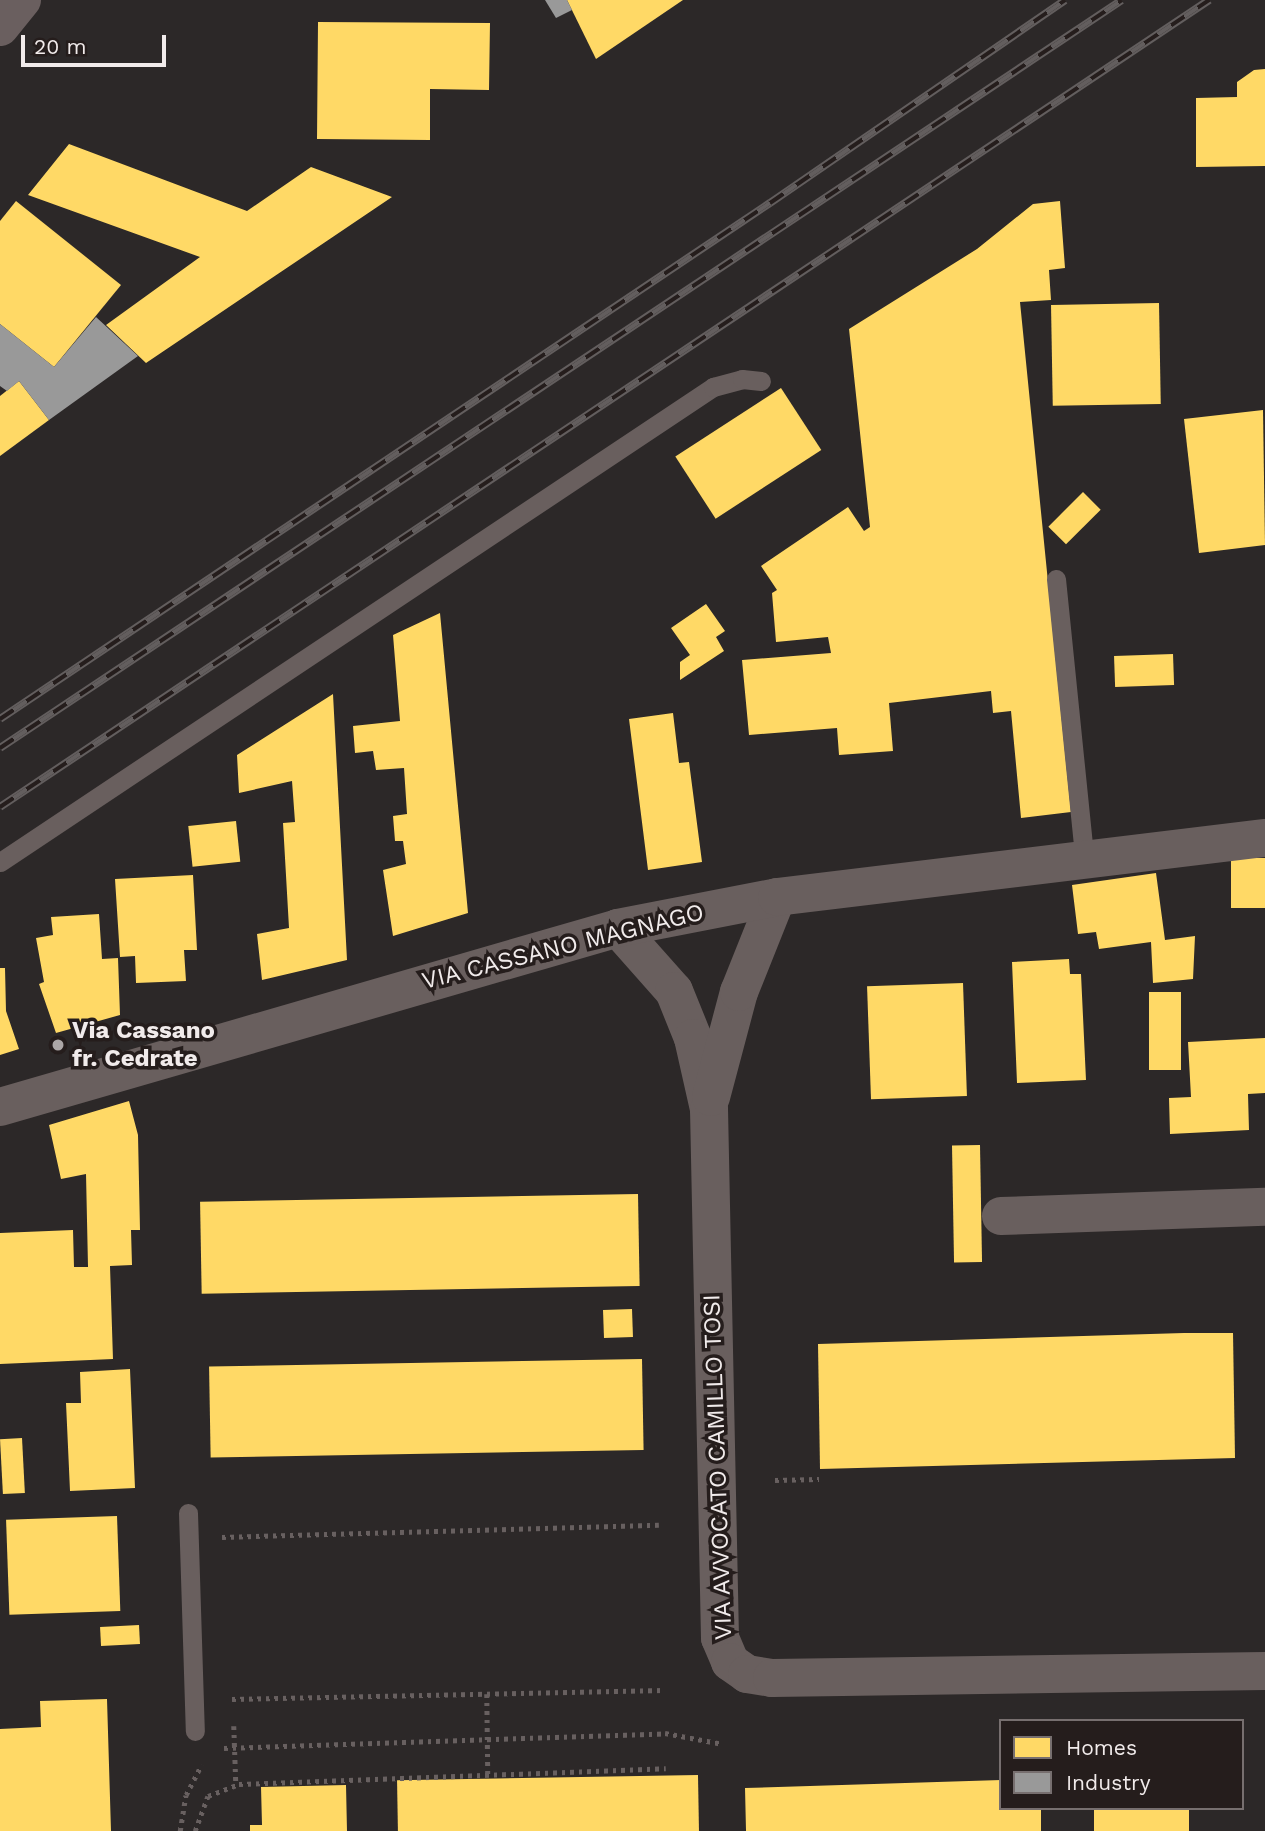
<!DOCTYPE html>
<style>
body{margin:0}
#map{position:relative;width:1265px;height:1831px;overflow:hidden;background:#2c2828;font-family:"Work Sans",sans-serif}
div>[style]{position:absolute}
.homes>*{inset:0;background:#ffd966;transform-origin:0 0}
.industry>*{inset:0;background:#999}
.path>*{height:4.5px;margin-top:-2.25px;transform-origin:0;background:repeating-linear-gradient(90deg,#686060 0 3.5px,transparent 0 8.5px)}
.service>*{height:19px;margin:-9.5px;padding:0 9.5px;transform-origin:9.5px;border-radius:9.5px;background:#695f5e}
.minor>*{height:38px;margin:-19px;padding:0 19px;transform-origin:19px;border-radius:19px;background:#695f5e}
.tertiary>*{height:38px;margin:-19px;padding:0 19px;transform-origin:19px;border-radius:19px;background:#695f5e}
.primary>*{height:38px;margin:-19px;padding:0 19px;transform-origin:19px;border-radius:19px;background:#6a5f5f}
.rail>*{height:8px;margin-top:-4px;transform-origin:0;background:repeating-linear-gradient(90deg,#251d1c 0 16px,#635e5e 0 32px);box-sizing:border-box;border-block:2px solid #635e5e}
.dots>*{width:19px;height:19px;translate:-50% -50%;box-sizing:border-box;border:4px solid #251d1c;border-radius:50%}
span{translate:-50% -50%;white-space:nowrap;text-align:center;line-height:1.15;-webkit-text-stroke:7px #251d1c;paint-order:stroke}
.street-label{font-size:24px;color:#f1ebeb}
.poi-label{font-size:24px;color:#f1ebeb;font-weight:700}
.left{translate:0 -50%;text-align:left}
.legend{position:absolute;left:999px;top:1719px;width:245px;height:91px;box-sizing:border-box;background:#251d1c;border:2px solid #776f6f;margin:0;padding:9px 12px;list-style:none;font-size:21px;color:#f1ebeb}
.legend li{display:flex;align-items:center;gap:14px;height:35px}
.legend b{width:35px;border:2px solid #776f6f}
.scale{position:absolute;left:21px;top:35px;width:145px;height:32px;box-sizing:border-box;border:4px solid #f1ebeb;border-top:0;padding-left:9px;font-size:21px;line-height:24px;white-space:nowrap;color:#f1ebeb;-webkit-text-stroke:5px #251d1c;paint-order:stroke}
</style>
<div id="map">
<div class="homes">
<i style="clip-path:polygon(567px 0,683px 0,596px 59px)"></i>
<i style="clip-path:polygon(318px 22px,490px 23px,489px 90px,430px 89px,430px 140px,317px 139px)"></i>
<i style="clip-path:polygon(1265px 69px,1265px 166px,1196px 167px,1196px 98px,1237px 97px,1237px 82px,1254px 70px)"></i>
<i style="clip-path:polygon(69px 144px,247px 211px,311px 167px,392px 197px,146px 363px,106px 325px,200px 257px,28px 195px)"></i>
<i style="clip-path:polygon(16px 201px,121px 285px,54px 367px,0 324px,0 221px)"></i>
<i style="clip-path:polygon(1060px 201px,1065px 268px,1049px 270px,1051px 300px,1020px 302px,1071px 812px,1021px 818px,1011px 711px,993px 713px,991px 691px,889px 703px,893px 751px,839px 755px,837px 728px,749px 735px,742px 660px,831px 653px,828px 637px,776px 642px,772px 593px,777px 590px,761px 566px,848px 507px,864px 531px,870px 527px,849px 329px,977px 249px,1033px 204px)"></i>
<i style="left:1159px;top:303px;width:101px;height:108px;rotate:89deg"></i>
<i style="clip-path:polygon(19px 381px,49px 420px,0 456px,0 396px)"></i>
<i style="left:781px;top:388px;width:74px;height:126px;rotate:57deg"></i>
<i style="clip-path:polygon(1263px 410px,1265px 545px,1199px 553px,1184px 419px)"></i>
<i style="left:1083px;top:492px;width:25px;height:49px;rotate:45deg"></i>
<i style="clip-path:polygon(706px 604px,725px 631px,716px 637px,724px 651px,680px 680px,680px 662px,690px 655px,671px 628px)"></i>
<i style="clip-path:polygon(440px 613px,468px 913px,393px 936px,383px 870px,406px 864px,403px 841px,395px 841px,393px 816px,407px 814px,404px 768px,376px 770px,373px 751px,355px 753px,353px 726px,400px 721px,393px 635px)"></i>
<i style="left:1173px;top:654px;width:31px;height:59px;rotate:88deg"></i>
<i style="clip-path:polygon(333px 694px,347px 960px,262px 980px,257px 934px,289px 928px,283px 823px,295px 822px,292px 781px,239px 793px,237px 755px)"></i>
<i style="clip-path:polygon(673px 713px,679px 763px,689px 762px,702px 862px,648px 870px,629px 719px)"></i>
<i style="left:236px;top:821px;width:41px;height:48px;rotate:84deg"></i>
<i style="left:1265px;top:858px;width:50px;height:34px;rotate:90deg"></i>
<i style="clip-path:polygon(1156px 873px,1165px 940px,1195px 936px,1193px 979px,1153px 983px,1151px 942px,1099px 949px,1096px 932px,1078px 934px,1072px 885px)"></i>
<i style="clip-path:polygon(193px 875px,197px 950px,184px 950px,186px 981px,136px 983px,135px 956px,120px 957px,115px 879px)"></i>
<i style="clip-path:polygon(99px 914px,102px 959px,118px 958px,120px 1015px,56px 1033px,39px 984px,44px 982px,36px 938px,53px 935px,51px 917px)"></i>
<i style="clip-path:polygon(1069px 959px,1070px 974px,1081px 974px,1086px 1080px,1017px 1083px,1012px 962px)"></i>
<i style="clip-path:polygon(0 968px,5px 968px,6px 1011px,19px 1049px,0 1055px)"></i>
<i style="left:963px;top:983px;width:113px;height:96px;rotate:88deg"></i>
<i style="left:1149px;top:992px;width:32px;height:78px"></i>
<i style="clip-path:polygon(1265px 1038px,1265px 1093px,1248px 1094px,1249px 1130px,1170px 1134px,1169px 1098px,1191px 1097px,1188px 1042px)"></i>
<i style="clip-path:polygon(129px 1101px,138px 1135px,140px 1230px,131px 1230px,132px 1265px,110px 1266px,113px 1359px,0 1364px,0 1233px,73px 1230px,74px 1267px,88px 1267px,86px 1174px,61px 1179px,49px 1125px)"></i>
<i style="left:980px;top:1145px;width:117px;height:28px;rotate:89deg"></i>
<i style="left:638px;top:1194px;width:92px;height:438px;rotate:89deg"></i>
<i style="left:632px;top:1309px;width:28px;height:29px;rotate:88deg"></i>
<i style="clip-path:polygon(1184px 1333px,1233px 1333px,1235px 1458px,820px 1469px,818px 1344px)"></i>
<i style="left:642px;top:1359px;width:91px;height:433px;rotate:89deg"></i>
<i style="clip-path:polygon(130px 1369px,135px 1488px,70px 1491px,66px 1403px,81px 1403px,80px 1372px)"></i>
<i style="left:22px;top:1438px;width:55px;height:22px;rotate:87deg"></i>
<i style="left:117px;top:1516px;width:95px;height:111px;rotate:88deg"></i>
<i style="left:139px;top:1625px;width:19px;height:39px;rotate:87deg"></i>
<i style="clip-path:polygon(107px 1699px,111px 1831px,0 1831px,0 1729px,41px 1727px,40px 1701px)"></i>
<i style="left:698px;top:1775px;width:56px;height:301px;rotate:89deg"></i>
<i style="clip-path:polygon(1001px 1780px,1001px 1808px,1041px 1808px,1041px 1831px,746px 1831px,745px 1788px)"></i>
<i style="clip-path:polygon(346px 1785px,347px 1831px,250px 1831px,250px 1825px,262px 1825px,261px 1787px)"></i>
<i style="left:1094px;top:1808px;width:95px;height:23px"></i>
</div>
<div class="industry">
<i style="clip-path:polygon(545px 0,567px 0,572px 10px,556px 18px)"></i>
<i style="clip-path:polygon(96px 317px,138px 356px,49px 420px,19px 381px,7px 391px,0 386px,0 324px,54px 367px)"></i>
</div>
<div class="path">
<i style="left:775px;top:1480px;width:44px;rotate:-1.3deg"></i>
<i style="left:222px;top:1537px;width:437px;rotate:-1.6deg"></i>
<i style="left:487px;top:1694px;width:80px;rotate:89.3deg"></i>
<i style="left:232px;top:1699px;width:433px;rotate:-1.2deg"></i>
<i style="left:234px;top:1726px;width:58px;rotate:88deg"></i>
<i style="left:224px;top:1748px;width:441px;rotate:-1.9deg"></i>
<i style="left:665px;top:1733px;width:59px;rotate:10.7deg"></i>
<i style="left:180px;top:1831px;width:36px;rotate:-81deg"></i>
<i style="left:186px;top:1795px;width:34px;rotate:-63deg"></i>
<i style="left:195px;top:1831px;width:37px;rotate:-70deg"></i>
<i style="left:208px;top:1796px;width:33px;rotate:-21deg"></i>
<i style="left:239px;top:1784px;width:427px;rotate:-2.1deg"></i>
</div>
<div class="service">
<i style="left:1056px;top:579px;width:279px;rotate:84.2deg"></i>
<i style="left:0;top:862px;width:857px;rotate:-33.67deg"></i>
<i style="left:713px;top:387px;width:30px;rotate:-15deg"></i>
<i style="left:742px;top:379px;width:19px;rotate:6deg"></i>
<i style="left:188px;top:1513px;width:218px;rotate:88.2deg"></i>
</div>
<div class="minor">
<i style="left:618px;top:928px;width:84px;rotate:48.4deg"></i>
<i style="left:674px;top:991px;width:51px;rotate:68deg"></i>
<i style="left:693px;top:1038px;width:73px;rotate:77.3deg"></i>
<i style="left:709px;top:1109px;width:529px;rotate:88.81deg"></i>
<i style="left:720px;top:1638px;width:26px;rotate:67deg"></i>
<i style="left:730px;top:1662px;width:21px;rotate:35deg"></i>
<i style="left:747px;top:1674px;width:25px;rotate:9deg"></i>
<i style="left:772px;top:1678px;width:493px;rotate:-0.8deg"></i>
<i style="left:711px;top:1097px;width:109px;rotate:-75.1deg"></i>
<i style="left:739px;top:992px;width:102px;rotate:-68.2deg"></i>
<i style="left:1001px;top:1216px;width:264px;rotate:-2deg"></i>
</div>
<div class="tertiary">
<i style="left:0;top:1107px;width:643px;rotate:-16.15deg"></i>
<i style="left:618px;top:928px;width:162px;rotate:-11deg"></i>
<i style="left:777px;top:897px;width:492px;rotate:-6.9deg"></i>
</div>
<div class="primary">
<i style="left:0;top:27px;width:35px;rotate:-51deg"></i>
</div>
<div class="rail">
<i style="left:0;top:719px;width:927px;rotate:-33.83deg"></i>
<i style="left:770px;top:203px;width:358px;rotate:-34.5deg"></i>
<i style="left:0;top:748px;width:1348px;rotate:-33.69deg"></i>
<i style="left:0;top:807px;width:1454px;rotate:-33.72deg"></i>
</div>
<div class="dots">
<i style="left:58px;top:1045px;background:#aca7a7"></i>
</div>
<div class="street-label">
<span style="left:563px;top:947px;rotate:-14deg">VIA CASSANO MAGNAGO</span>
<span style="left:718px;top:1467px;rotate:-92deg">VIA AVVOCATO CAMILLO TOSI</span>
</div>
<div class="poi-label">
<span class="left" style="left:72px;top:1045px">Via Cassano<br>fr. Cedrate</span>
</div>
<ul class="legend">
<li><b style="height:19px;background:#ffd966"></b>Homes</li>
<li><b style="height:19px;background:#999"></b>Industry</li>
</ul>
<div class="scale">20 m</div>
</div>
